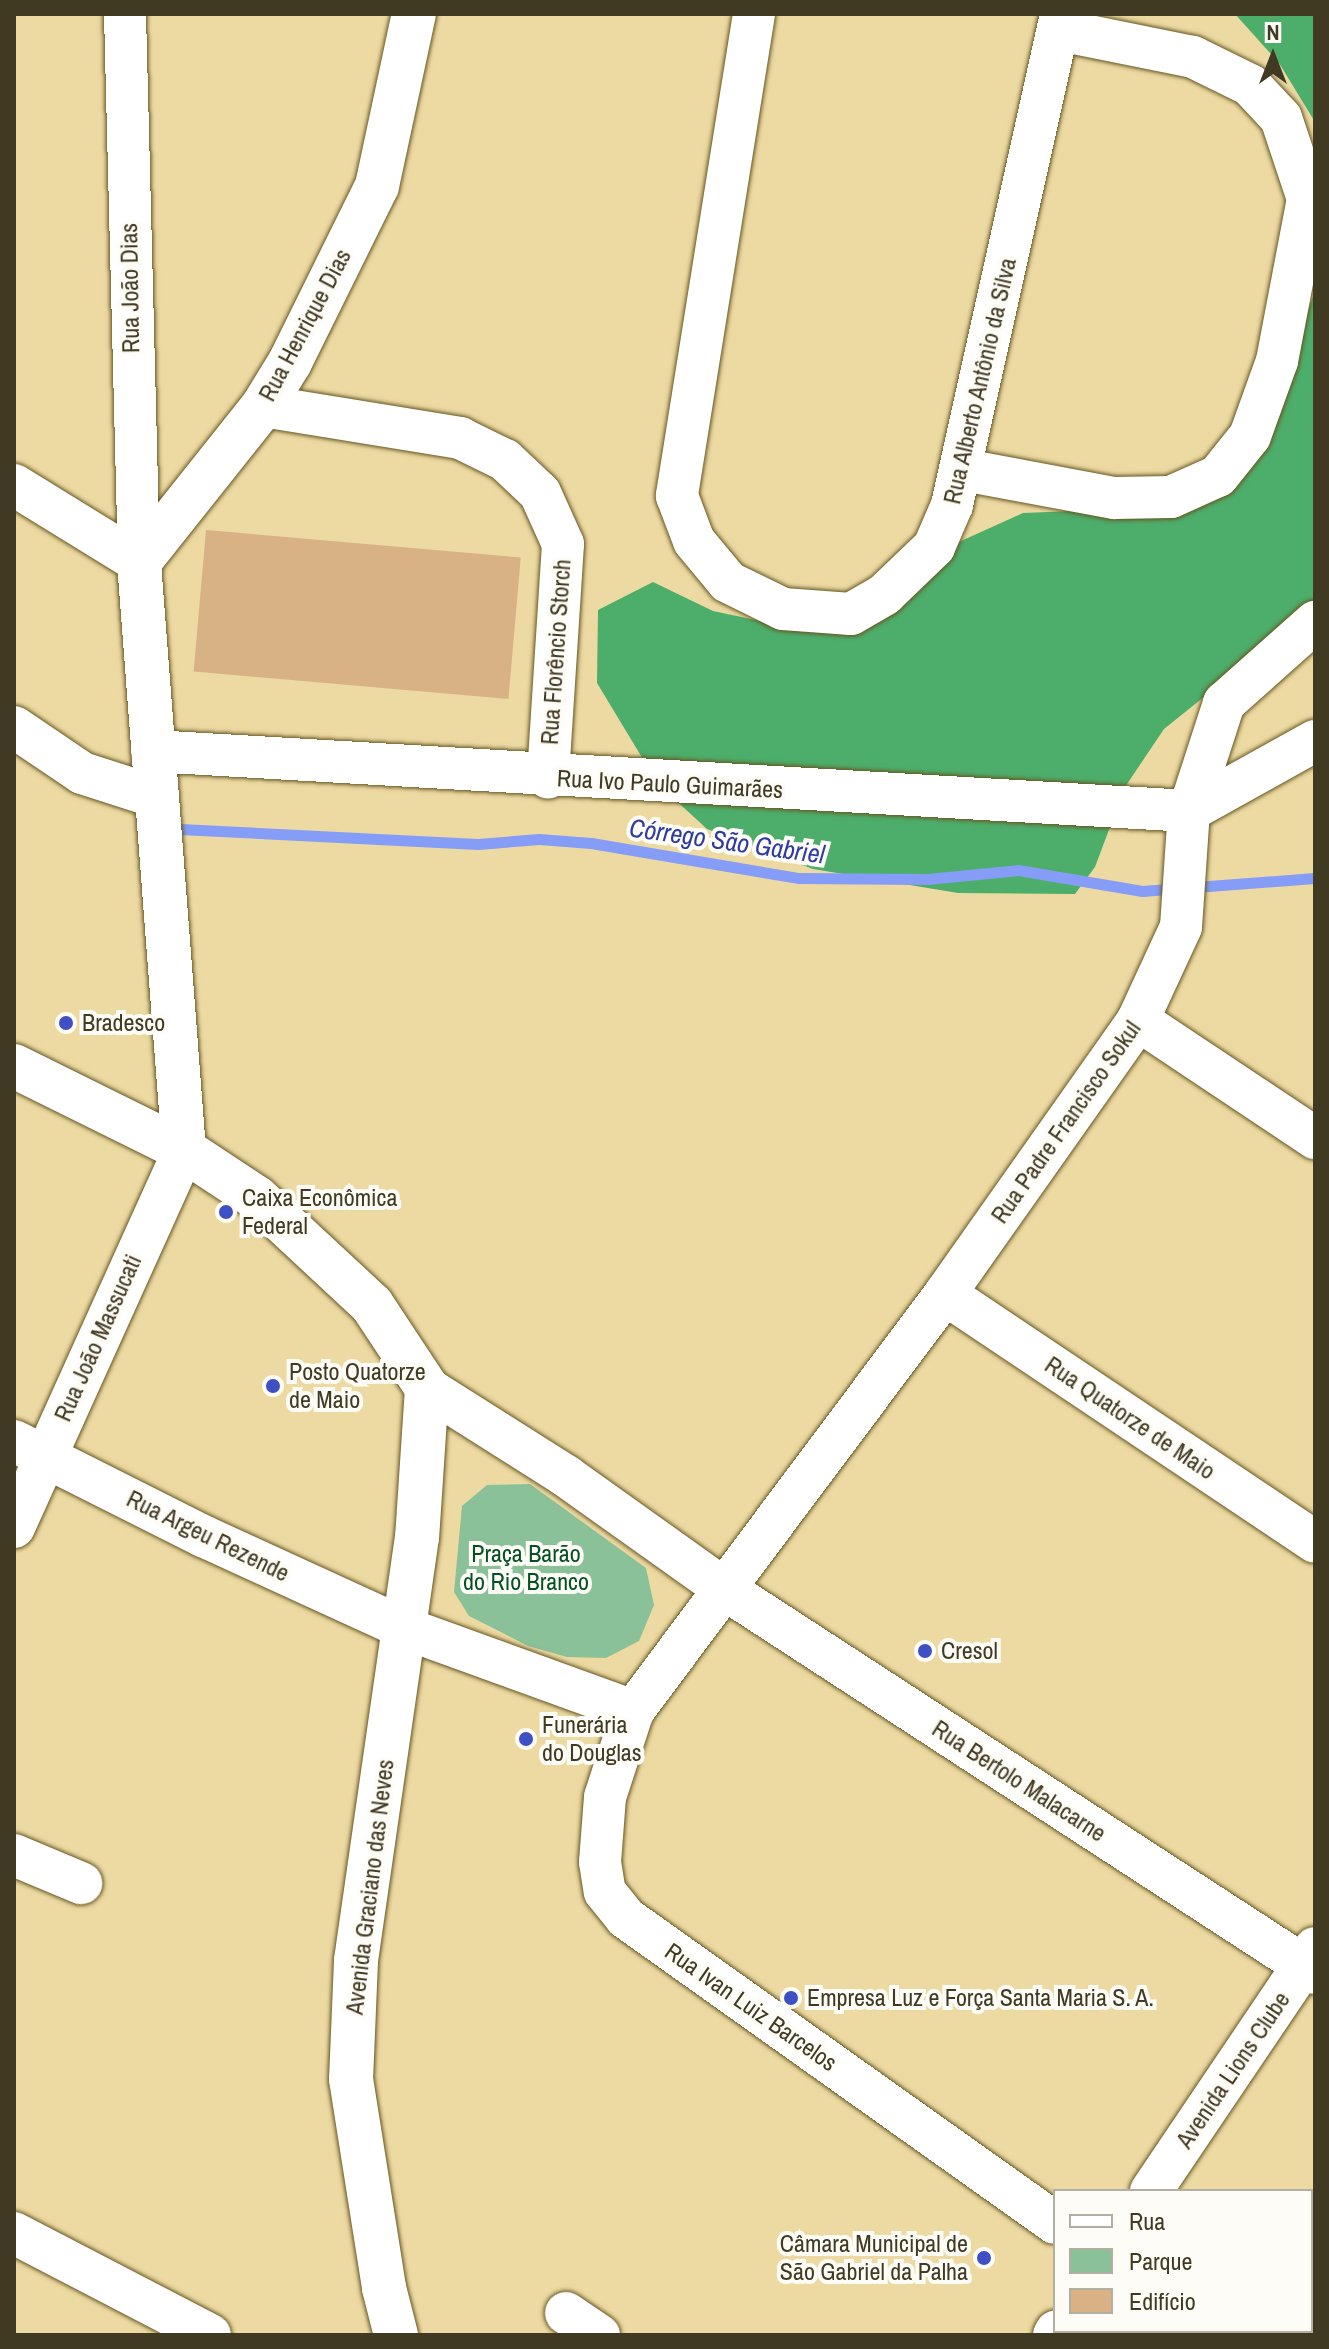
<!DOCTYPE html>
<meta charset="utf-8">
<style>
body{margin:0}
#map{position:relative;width:1329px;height:2349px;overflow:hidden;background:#eddaa3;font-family:"Archivo Narrow",sans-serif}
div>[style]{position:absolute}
.green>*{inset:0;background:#8bc198}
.forest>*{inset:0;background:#4dae6b}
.stream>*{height:11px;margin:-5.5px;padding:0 5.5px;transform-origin:5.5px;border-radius:5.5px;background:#859df7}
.building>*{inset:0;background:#d8b285;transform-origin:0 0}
.roads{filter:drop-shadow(0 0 2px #665621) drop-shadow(0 0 2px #665621)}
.minor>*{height:42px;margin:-21px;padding:0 21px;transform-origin:21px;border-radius:21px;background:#fff}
.major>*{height:44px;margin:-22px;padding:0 22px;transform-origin:22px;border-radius:22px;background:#fff}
.dots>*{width:22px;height:22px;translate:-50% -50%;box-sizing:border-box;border:4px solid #fefcf6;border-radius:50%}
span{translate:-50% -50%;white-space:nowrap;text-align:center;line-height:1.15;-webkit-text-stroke:8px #fefcf6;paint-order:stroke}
.street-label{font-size:24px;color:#413a23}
.poi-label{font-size:24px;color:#413a23}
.left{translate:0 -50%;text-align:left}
.right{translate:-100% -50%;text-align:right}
.park-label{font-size:24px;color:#055025}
.water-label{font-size:26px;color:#2e3ba1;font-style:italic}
.frame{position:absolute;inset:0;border:16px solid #413a23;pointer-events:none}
.legend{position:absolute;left:1053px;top:2189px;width:260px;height:144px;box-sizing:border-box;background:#fefcf6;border:2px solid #b2aea2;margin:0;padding:10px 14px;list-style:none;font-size:24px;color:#413a23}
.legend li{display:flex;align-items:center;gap:16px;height:40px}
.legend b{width:40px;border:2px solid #b2aea2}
.north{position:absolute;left:1233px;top:16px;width:80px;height:80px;-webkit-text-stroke:6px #fefcf6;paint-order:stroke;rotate:0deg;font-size:22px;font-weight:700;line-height:32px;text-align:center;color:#413a23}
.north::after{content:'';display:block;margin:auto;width:28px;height:36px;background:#413a23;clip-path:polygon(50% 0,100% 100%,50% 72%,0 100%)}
</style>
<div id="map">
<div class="green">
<i style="clip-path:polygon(530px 1484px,646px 1568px,654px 1605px,639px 1641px,606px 1658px,567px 1657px,528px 1646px,469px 1616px,454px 1592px,462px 1506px,487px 1485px)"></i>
</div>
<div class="forest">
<i style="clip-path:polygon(1235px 14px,1315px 14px,1315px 122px,1279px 63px)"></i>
<i style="clip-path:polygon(1315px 291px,1315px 608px,1164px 729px,1125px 787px,1095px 867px,1075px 894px,958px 893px,813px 869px,707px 829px,658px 784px,597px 683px,598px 610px,653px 582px,713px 611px,779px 625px,911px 574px,961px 541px,1023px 513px,1124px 509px,1231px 443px,1282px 382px)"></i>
</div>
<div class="stream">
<i style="left:180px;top:829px;width:298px;rotate:2.9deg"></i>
<i style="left:478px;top:844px;width:61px;rotate:-4.7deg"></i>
<i style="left:539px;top:839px;width:52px;rotate:4.4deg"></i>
<i style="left:591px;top:843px;width:211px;rotate:9.6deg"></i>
<i style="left:799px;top:878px;width:128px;rotate:0.4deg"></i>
<i style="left:927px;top:879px;width:91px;rotate:-5.6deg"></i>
<i style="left:1018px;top:870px;width:126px;rotate:9.6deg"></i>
<i style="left:1142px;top:891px;width:173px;rotate:-4.3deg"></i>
</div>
<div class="building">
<i style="left:206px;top:530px;width:316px;height:142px;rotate:5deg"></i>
</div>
<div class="roads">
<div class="minor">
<i style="left:125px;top:14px;width:548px;rotate:88.54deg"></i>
<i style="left:754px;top:14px;width:488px;rotate:99.1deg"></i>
<i style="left:677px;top:496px;width:48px;rotate:69.3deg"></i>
<i style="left:694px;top:541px;width:53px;rotate:50.3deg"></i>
<i style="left:728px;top:582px;width:61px;rotate:26.1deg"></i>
<i style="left:783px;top:609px;width:68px;rotate:4.2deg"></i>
<i style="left:851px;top:614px;width:39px;rotate:-30deg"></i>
<i style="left:885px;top:594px;width:68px;rotate:-43.8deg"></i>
<i style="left:934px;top:547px;width:46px;rotate:-66.8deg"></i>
<i style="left:952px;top:505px;width:503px;rotate:-77.48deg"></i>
<i style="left:263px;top:406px;width:200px;rotate:9.2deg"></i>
<i style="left:460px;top:438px;width:50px;rotate:26.1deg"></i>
<i style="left:505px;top:460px;width:48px;rotate:43.3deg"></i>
<i style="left:540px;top:493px;width:56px;rotate:65.7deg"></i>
<i style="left:563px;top:544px;width:234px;rotate:93.7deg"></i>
<i style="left:964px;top:470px;width:153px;rotate:10.6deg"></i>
<i style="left:1114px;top:498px;width:57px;rotate:-1deg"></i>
<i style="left:1171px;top:497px;width:51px;rotate:-24.1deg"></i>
<i style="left:1218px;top:476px;width:51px;rotate:-51.3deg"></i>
<i style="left:1250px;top:436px;width:80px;rotate:-70.2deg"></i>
<i style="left:1277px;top:361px;width:165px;rotate:-79.2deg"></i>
<i style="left:1308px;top:199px;width:85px;rotate:-108.4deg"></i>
<i style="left:1281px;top:118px;width:45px;rotate:-133.2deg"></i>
<i style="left:1250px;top:85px;width:64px;rotate:-153.8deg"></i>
<i style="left:1193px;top:57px;width:137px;rotate:-168.6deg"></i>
<i style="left:14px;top:485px;width:147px;rotate:31.6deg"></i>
<i style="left:14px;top:727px;width:82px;rotate:34.1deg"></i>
<i style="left:82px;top:773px;width:75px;rotate:17.9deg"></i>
<i style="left:152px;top:751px;width:1039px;rotate:3.31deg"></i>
<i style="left:1189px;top:811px;width:144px;rotate:-29.1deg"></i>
<i style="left:1138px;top:1020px;width:213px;rotate:33.7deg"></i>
<i style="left:945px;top:1294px;width:445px;rotate:33.8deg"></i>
<i style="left:427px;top:1388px;width:165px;rotate:32.3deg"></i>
<i style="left:566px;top:1476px;width:193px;rotate:35.5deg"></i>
<i style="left:723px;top:1588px;width:706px;rotate:33.04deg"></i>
<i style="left:14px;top:1441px;width:212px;rotate:26.7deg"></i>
<i style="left:203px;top:1536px;width:221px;rotate:24.6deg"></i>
<i style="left:404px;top:1628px;width:244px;rotate:19.9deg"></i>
<i style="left:633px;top:1711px;width:521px;rotate:-53.2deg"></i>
<i style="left:945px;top:1294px;width:335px;rotate:-54.8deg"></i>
<i style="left:1138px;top:1020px;width:102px;rotate:-65.2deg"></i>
<i style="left:1181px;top:927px;width:116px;rotate:-86.1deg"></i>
<i style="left:1189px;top:811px;width:114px;rotate:-72deg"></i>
<i style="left:1224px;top:703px;width:122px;rotate:-41.7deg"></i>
<i style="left:14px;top:1527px;width:414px;rotate:-65.7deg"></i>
<i style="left:633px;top:1711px;width:90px;rotate:108deg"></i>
<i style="left:605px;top:1797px;width:65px;rotate:94.4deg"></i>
<i style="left:600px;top:1862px;width:30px;rotate:81deg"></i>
<i style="left:605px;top:1892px;width:33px;rotate:51deg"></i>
<i style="left:626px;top:1918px;width:526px;rotate:35.41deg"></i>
<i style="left:14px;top:1855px;width:73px;rotate:22.7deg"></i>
<i style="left:1151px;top:2191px;width:293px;rotate:-56deg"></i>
<i style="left:14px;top:2233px;width:221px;rotate:27.5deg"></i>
<i style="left:566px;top:2313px;width:40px;rotate:34deg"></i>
<i style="left:1214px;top:2331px;width:7px;rotate:34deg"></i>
<i style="left:1054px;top:2335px;width:4px;rotate:-63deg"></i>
</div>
<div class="major">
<i style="left:14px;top:1066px;width:190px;rotate:26.3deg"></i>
<i style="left:184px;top:1150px;width:87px;rotate:33.3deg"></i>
<i style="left:257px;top:1198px;width:157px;rotate:42.9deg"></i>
<i style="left:372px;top:1305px;width:100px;rotate:56.5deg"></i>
<i style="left:427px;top:1388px;width:149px;rotate:93.8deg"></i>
<i style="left:417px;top:1537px;width:428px;rotate:98.2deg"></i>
<i style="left:356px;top:1961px;width:118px;rotate:92.4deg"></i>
<i style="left:351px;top:2079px;width:212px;rotate:81deg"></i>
<i style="left:384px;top:2288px;width:49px;rotate:75.7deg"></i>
<i style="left:184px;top:1150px;width:590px;rotate:-94.38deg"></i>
<i style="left:139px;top:562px;width:199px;rotate:-51.5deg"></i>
<i style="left:263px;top:406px;width:52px;rotate:-58.5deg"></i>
<i style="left:290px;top:362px;width:196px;rotate:-63.7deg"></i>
<i style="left:377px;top:186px;width:176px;rotate:-77.9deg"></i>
</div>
</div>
<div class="dots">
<i style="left:66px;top:1023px;background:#3e50c3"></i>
<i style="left:226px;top:1212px;background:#3e50c3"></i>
<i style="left:273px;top:1386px;background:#3e50c3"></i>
<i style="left:925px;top:1651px;background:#3e50c3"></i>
<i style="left:526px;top:1739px;background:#3e50c3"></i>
<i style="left:791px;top:1998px;background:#3e50c3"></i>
<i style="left:984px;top:2258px;background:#3e50c3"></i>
</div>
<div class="street-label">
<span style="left:130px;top:288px;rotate:-91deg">Rua João Dias</span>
<span style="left:305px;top:325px;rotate:-62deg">Rua Henrique Dias</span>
<span style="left:980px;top:381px;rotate:-77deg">Rua Alberto Antônio da Silva</span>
<span style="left:556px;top:652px;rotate:-86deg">Rua Florêncio Storch</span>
<span style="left:670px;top:784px;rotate:3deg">Rua Ivo Paulo Guimarães</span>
<span style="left:1066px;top:1122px;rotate:-55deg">Rua Padre Francisco Sokul</span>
<span style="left:98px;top:1338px;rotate:-66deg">Rua João Massucati</span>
<span style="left:1130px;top:1418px;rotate:34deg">Rua Quatorze de Maio</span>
<span style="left:208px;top:1536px;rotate:26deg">Rua Argeu Rezende</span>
<span style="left:1019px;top:1781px;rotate:33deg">Rua Bertolo Malacarne</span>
<span style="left:370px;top:1887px;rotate:-83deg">Avenida Graciano das Neves</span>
<span style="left:751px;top:2007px;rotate:35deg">Rua Ivan Luiz Barcelos</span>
<span style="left:1233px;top:2070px;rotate:-56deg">Avenida Lions Clube</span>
</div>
<div class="poi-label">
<span class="left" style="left:82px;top:1023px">Bradesco</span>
<span class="left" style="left:242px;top:1212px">Caixa Econômica<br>Federal</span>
<span class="left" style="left:289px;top:1386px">Posto Quatorze<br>de Maio</span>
<span class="left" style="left:941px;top:1651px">Cresol</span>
<span class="left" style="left:542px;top:1739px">Funerária<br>do Douglas</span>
<span class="left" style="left:807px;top:1998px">Empresa Luz e Força Santa Maria S. A.</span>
<span class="right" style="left:968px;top:2258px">Câmara Municipal de<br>São Gabriel da Palha</span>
</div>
<div class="park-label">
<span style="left:526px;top:1568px">Praça Barão<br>do Rio Branco</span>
</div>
<div class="water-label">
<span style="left:727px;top:841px;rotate:8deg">Córrego São Gabriel</span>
</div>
<div class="frame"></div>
<ul class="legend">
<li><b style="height:10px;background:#fff"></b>Rua</li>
<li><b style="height:22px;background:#8bc198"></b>Parque</li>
<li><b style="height:22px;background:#d8b285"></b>Edifício</li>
</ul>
<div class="north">N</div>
</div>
